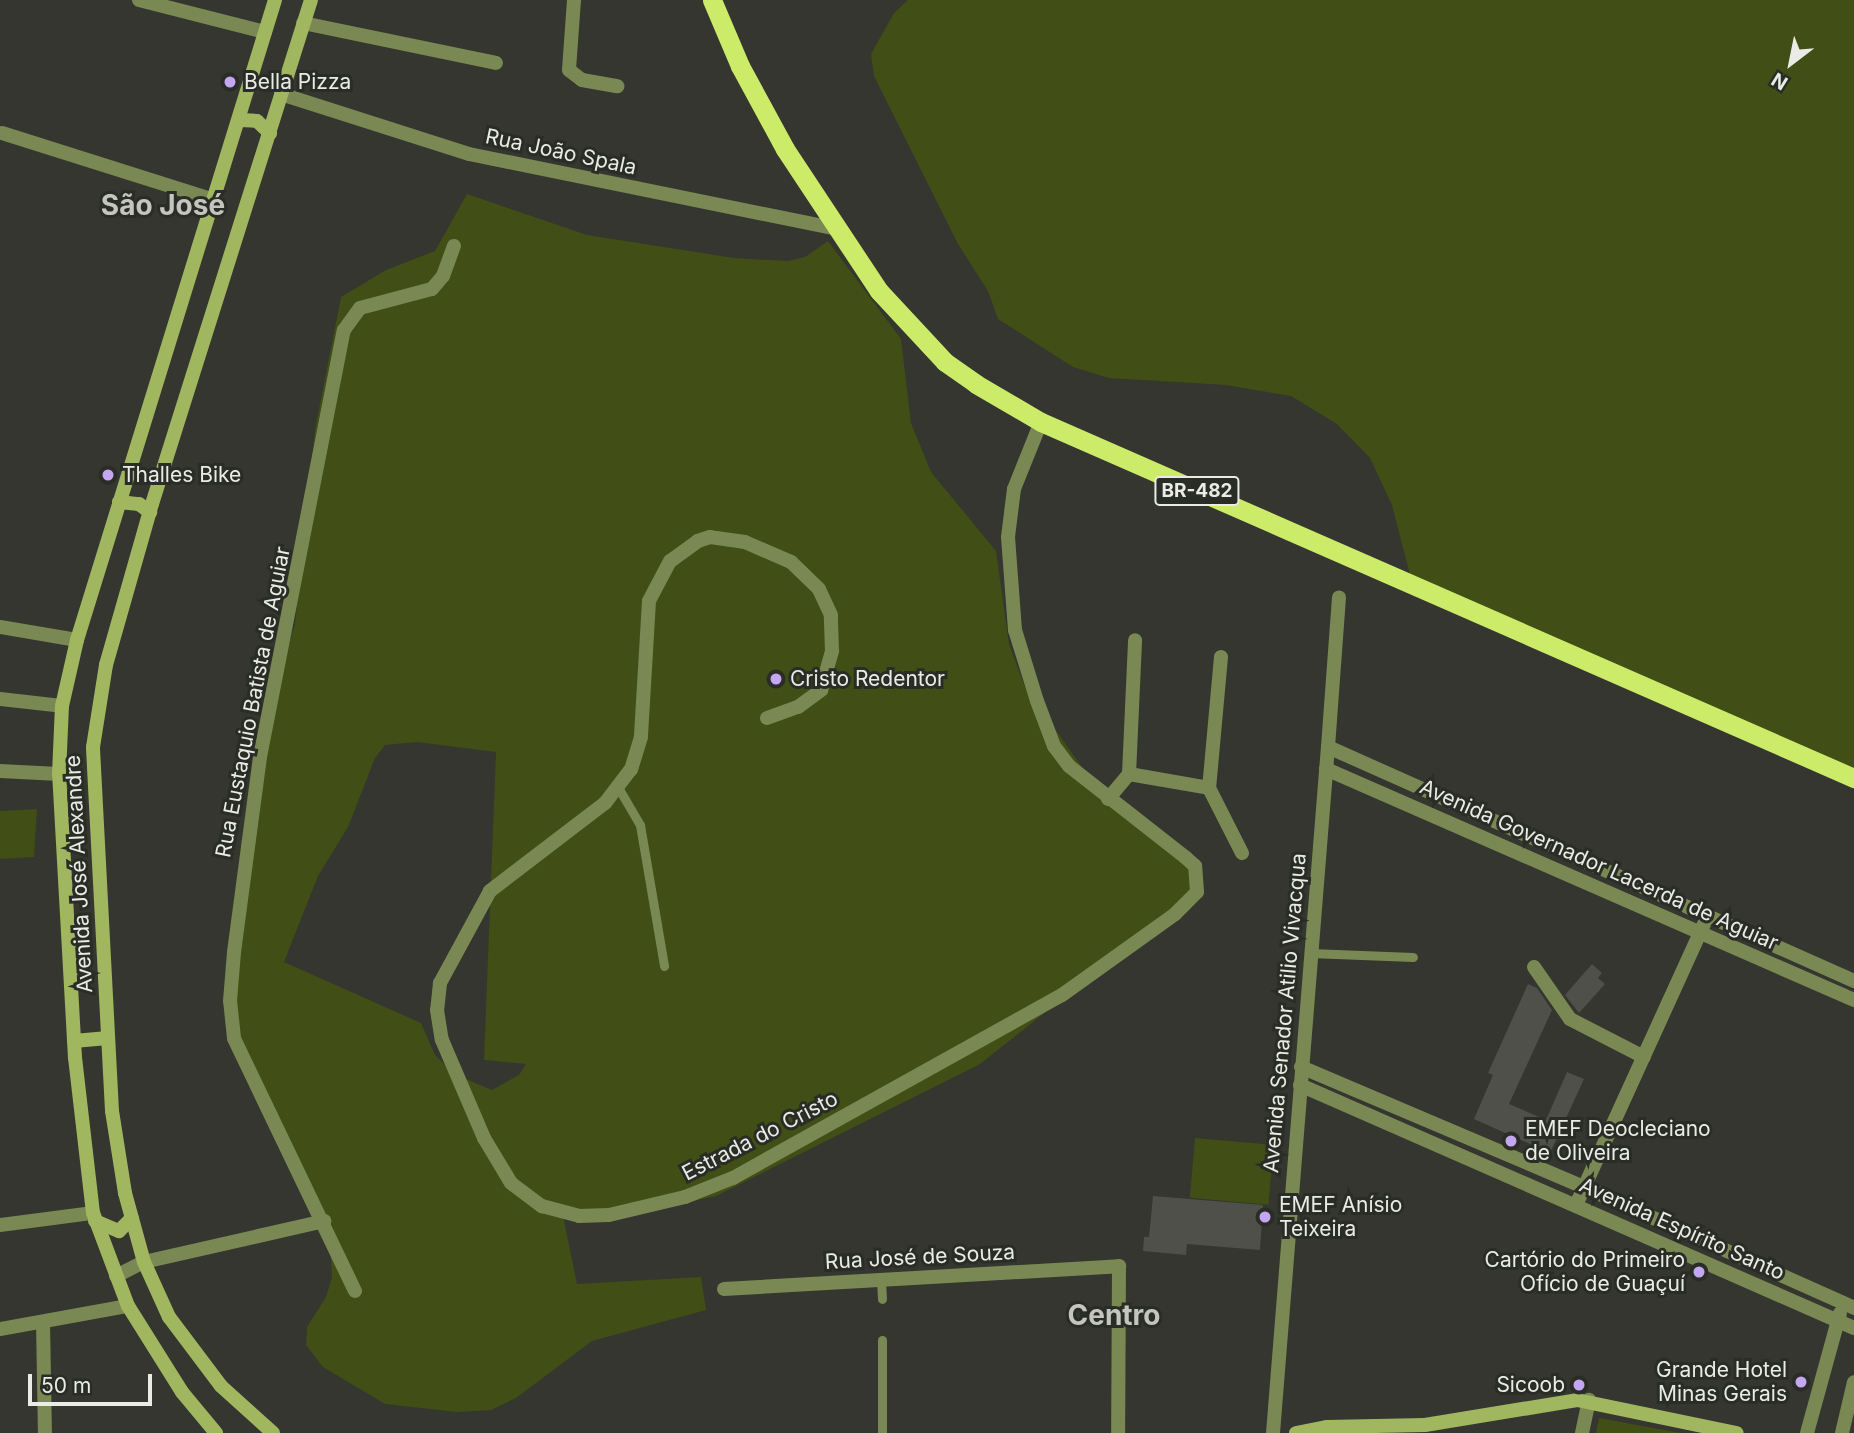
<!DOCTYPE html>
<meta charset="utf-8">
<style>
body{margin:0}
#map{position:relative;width:1854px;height:1433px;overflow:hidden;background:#34362f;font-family:Inter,sans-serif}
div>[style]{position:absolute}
.green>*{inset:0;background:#414e15;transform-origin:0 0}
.building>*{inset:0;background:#4e5049}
.service>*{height:9px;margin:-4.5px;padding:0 4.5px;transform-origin:4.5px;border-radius:4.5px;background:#7a8853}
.minor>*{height:14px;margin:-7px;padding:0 7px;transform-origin:7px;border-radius:7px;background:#7a8853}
.tertiary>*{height:14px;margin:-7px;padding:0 7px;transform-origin:7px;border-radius:7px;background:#7a8853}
.secondary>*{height:14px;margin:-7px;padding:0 7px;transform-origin:7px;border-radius:7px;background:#a0b75f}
.trunk>*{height:19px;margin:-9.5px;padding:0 9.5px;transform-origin:9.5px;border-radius:9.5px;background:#cceb69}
.dots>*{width:19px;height:19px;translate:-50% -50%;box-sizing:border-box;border:4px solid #2a2c26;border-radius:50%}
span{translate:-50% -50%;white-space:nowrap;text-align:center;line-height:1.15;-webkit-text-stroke:6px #2a2c26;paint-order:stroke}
.shield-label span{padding:2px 5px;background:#2a2c26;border:2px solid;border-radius:5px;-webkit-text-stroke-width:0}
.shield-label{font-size:19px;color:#eaebe7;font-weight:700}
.poi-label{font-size:21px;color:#eaebe7}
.left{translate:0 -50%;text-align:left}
.right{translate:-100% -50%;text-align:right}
.street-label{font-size:21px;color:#eaebe7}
.district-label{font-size:28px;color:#c4c6be;font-weight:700}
.north{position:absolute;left:1756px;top:28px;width:70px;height:70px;-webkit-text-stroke:5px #2a2c26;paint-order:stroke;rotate:212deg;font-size:19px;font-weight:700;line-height:28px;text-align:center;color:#eaebe7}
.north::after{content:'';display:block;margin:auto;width:24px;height:32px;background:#eaebe7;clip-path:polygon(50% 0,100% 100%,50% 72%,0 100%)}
.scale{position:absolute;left:28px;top:1374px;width:124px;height:32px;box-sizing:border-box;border:4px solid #eaebe7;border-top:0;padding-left:9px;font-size:21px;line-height:24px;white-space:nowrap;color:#eaebe7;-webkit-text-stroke:5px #2a2c26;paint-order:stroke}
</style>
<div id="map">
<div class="green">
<i style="clip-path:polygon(908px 0,1854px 0,1854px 771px,1410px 575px,1392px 505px,1370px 458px,1337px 424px,1291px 396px,1226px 385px,1109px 378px,1073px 367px,998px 319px,988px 291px,958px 244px,874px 76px,871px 54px,894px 13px)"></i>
<i style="clip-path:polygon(evenodd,467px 194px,587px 235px,734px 258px,788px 261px,805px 257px,828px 241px,901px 339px,911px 423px,931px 472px,996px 551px,1009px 644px,1025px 687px,1099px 791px,1188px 866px,1201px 889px,980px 1064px,716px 1196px,613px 1218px,563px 1216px,577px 1284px,701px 1277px,706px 1310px,592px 1341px,516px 1398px,491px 1410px,457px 1412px,385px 1404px,323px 1367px,306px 1345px,307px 1327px,326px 1297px,332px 1277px,330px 1247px,231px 1028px,258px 742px,295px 624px,315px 430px,341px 297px,386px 270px,435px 251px,467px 194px,417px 742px,496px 752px,484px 1060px,526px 1064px,519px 1075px,492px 1090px,454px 1074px,435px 1055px,421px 1023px,284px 962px,318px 876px,348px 827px,375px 758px,385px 745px,417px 742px)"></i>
<i style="clip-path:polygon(37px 809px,34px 857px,0 859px,0 811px)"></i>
<i style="left:1195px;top:1138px;width:79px;height:60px;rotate:5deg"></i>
<i style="clip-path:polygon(1599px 1418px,1681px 1433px,1596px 1433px)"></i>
</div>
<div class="building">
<i style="clip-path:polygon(1592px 964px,1602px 973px,1598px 978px,1605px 984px,1579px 1013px,1565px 995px)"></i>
<i style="clip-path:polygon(1528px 984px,1537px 988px,1552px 1010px,1509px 1104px,1546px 1120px,1567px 1072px,1584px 1079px,1550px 1153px,1474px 1119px,1493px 1075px,1488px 1073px)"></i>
<i style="clip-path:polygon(1153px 1196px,1263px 1205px,1260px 1250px,1187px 1244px,1186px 1255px,1143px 1251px,1144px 1237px,1149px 1237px)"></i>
</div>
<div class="service">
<i style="left:619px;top:789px;width:42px;rotate:59.7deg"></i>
<i style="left:640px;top:825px;width:143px;rotate:80.3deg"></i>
<i style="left:1310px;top:953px;width:103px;rotate:2.2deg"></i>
<i style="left:881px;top:1280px;width:19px;rotate:87deg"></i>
<i style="left:882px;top:1433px;width:93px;rotate:-90deg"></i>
</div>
<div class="minor">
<i style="left:139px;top:0;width:130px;rotate:14.3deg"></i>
<i style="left:574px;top:0;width:70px;rotate:94.1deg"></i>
<i style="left:569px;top:70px;width:16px;rotate:38deg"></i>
<i style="left:582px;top:80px;width:36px;rotate:10deg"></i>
<i style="left:303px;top:23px;width:197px;rotate:11.7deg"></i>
<i style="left:281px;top:94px;width:197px;rotate:17.7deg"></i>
<i style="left:469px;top:154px;width:377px;rotate:11.5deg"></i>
<i style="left:2px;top:133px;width:223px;rotate:17.5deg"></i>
<i style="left:0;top:627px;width:78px;rotate:9.6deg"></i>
<i style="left:1221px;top:657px;width:132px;rotate:95.2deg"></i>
<i style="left:1209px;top:788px;width:73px;rotate:63.1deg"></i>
<i style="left:0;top:699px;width:62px;rotate:6.4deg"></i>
<i style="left:767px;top:718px;width:33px;rotate:-20deg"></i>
<i style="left:798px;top:707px;width:29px;rotate:-36deg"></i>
<i style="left:821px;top:690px;width:41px;rotate:-74.2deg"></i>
<i style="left:832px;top:651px;width:36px;rotate:-92deg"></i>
<i style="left:831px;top:615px;width:29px;rotate:-115deg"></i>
<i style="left:819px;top:589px;width:39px;rotate:-136deg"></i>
<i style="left:791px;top:562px;width:50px;rotate:-156.5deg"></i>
<i style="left:745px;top:542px;width:35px;rotate:-172deg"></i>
<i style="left:710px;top:537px;width:13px;rotate:162deg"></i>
<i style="left:698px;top:541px;width:34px;rotate:144deg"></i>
<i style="left:670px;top:561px;width:45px;rotate:117.7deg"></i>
<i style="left:649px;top:601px;width:136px;rotate:93.4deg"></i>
<i style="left:641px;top:737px;width:34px;rotate:107deg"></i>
<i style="left:631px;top:769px;width:43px;rotate:127.4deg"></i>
<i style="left:605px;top:803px;width:145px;rotate:142.6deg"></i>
<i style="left:490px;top:891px;width:105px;rotate:118.5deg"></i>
<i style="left:440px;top:983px;width:27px;rotate:96deg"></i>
<i style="left:437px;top:1010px;width:30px;rotate:81deg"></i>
<i style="left:442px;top:1040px;width:107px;rotate:66.8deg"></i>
<i style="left:484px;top:1138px;width:52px;rotate:59deg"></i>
<i style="left:511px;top:1183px;width:39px;rotate:37deg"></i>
<i style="left:542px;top:1206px;width:38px;rotate:15deg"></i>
<i style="left:579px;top:1216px;width:30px;rotate:-2deg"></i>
<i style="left:609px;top:1215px;width:78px;rotate:-13.3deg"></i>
<i style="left:685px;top:1197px;width:52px;rotate:-21.6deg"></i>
<i style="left:733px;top:1178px;width:376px;rotate:-29.1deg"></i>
<i style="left:1062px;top:995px;width:139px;rotate:-35.6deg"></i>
<i style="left:1175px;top:914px;width:31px;rotate:-45deg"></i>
<i style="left:1197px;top:892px;width:26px;rotate:-94deg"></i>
<i style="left:1195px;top:866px;width:13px;rotate:-138deg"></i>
<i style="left:1185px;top:857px;width:147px;rotate:-141.9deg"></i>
<i style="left:1069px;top:766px;width:25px;rotate:-127deg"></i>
<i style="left:1054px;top:746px;width:48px;rotate:-110.7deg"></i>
<i style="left:1037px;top:701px;width:74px;rotate:-107.2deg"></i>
<i style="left:1015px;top:630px;width:93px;rotate:-94.3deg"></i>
<i style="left:1008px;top:537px;width:48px;rotate:-82.9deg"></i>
<i style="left:1014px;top:489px;width:72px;rotate:-68.1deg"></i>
<i style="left:1328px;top:747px;width:150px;rotate:-85.8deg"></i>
<i style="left:0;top:771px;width:59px;rotate:2.9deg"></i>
<i style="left:1129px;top:774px;width:81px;rotate:9.9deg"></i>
<i style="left:1108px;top:799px;width:33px;rotate:-50deg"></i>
<i style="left:1129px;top:774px;width:134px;rotate:-87.4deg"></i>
<i style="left:1534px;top:967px;width:63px;rotate:55.3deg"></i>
<i style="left:1570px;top:1019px;width:83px;rotate:27.2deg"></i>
<i style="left:1576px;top:1205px;width:316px;rotate:-65.5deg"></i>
<i style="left:0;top:1225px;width:94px;rotate:-7.4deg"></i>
<i style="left:116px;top:1276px;width:31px;rotate:-27deg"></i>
<i style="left:144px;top:1262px;width:185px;rotate:-12.8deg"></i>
<i style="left:724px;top:1289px;width:396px;rotate:-3.3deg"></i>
<i style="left:1119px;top:1266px;width:167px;rotate:90.3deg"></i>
<i style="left:355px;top:1291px;width:280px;rotate:-115.6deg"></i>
<i style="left:234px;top:1038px;width:37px;rotate:-96deg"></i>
<i style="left:230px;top:1001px;width:49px;rotate:-85.3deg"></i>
<i style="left:234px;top:952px;width:197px;rotate:-82.4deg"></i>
<i style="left:260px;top:757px;width:435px;rotate:-78.9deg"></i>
<i style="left:344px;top:330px;width:27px;rotate:-54deg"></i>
<i style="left:360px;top:308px;width:74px;rotate:-14.8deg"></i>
<i style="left:432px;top:289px;width:17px;rotate:-50deg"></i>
<i style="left:443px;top:276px;width:32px;rotate:-70deg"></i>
<i style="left:43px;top:1322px;width:111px;rotate:89deg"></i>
<i style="left:0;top:1329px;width:130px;rotate:-10.2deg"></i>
<i style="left:1582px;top:1433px;width:34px;rotate:-78deg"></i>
</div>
<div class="tertiary">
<i style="left:1326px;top:769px;width:576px;rotate:23.63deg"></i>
<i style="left:1301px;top:1067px;width:307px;rotate:23deg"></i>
<i style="left:1584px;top:1187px;width:296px;rotate:24.1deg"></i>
<i style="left:1300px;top:1085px;width:605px;rotate:23.68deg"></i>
<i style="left:1273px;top:1433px;width:688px;rotate:-85.42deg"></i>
<i style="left:1328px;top:747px;width:576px;rotate:23.98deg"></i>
<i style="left:1807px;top:1433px;width:124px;rotate:-74.6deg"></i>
<i style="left:1842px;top:1433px;width:52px;rotate:-76.8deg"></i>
</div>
<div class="secondary">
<i style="left:240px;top:120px;width:17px;rotate:3deg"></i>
<i style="left:257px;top:121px;width:18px;rotate:43deg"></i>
<i style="left:119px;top:502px;width:20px;rotate:6deg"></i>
<i style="left:139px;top:504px;width:14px;rotate:36deg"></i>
<i style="left:74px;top:1041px;width:34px;rotate:-5deg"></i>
<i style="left:95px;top:1221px;width:26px;rotate:23deg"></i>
<i style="left:119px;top:1231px;width:18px;rotate:-45deg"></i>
<i style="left:216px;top:1433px;width:53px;rotate:-129.7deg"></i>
<i style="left:182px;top:1392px;width:102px;rotate:-122.1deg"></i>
<i style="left:128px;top:1306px;width:99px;rotate:-110.6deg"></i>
<i style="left:93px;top:1213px;width:156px;rotate:-96.6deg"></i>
<i style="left:75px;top:1058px;width:284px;rotate:-93.2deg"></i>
<i style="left:59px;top:774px;width:68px;rotate:-87.5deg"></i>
<i style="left:62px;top:706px;width:68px;rotate:-77.2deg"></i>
<i style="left:77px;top:640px;width:670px;rotate:-72.81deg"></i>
<i style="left:273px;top:1433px;width:70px;rotate:-137.9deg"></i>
<i style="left:221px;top:1386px;width:86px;rotate:-127deg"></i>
<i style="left:169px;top:1317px;width:60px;rotate:-114.4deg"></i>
<i style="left:144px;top:1262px;width:72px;rotate:-105.4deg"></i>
<i style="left:125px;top:1193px;width:83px;rotate:-99deg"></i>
<i style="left:112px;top:1111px;width:364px;rotate:-93deg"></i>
<i style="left:93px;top:747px;width:83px;rotate:-81deg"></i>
<i style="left:106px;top:665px;width:167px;rotate:-74.1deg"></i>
<i style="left:152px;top:504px;width:528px;rotate:-72.49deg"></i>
<i style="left:1296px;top:1433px;width:32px;rotate:-11deg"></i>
<i style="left:1327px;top:1427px;width:98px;rotate:-1.2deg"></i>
<i style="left:1425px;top:1425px;width:154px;rotate:-9.3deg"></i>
<i style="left:1577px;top:1400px;width:163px;rotate:11.7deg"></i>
</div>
<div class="trunk">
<i style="left:712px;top:0;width:72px;rotate:67deg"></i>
<i style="left:740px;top:66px;width:94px;rotate:61.5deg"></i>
<i style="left:785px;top:149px;width:170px;rotate:56.5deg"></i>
<i style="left:879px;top:291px;width:97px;rotate:47.1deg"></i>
<i style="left:945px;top:362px;width:38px;rotate:35deg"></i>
<i style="left:976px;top:384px;width:75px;rotate:30.3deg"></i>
<i style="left:1041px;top:422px;width:888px;rotate:23.65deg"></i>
</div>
<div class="dots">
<i style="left:230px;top:82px;background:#c3a7f2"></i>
<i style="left:108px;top:475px;background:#c3a7f2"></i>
<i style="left:776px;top:679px;background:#c3a7f2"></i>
<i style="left:1511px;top:1141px;background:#c3a7f2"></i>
<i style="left:1265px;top:1217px;background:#c3a7f2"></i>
<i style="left:1699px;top:1272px;background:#c3a7f2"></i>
<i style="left:1801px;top:1382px;background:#c3a7f2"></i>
<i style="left:1579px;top:1385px;background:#c3a7f2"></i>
</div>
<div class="shield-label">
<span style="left:1197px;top:491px">BR-482</span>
</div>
<div class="poi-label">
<span class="left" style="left:244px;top:82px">Bella Pizza</span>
<span class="left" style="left:122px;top:475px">Thalles Bike</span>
<span class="left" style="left:790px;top:679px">Cristo Redentor</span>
<span class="left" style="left:1525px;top:1141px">EMEF Deocleciano<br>de Oliveira</span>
<span class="left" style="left:1279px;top:1217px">EMEF Anísio<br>Teixeira</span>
<span class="right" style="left:1685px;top:1272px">Cartório do Primeiro<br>Ofício de Guaçuí</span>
<span class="right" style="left:1787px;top:1382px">Grande Hotel<br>Minas Gerais</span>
<span class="right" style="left:1565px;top:1385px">Sicoob</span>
</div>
<div class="street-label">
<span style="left:561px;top:152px;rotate:12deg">Rua João Spala</span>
<span style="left:253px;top:702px;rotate:-79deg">Rua Eustaquio Batista de Aguiar</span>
<span style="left:1599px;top:865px;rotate:24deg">Avenida Governador Lacerda de Aguiar</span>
<span style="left:79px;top:874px;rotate:-93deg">Avenida José Alexandre</span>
<span style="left:1285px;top:1013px;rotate:-85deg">Avenida Senador Atilio Vivacqua</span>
<span style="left:760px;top:1136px;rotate:-27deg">Estrada do Cristo</span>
<span style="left:1682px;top:1229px;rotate:24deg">Avenida Espírito Santo</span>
<span style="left:920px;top:1257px;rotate:-3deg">Rua José de Souza</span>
</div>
<div class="district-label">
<span style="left:163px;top:205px">São José</span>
<span style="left:1114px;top:1315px">Centro</span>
</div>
<div class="north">N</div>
<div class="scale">50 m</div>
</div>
